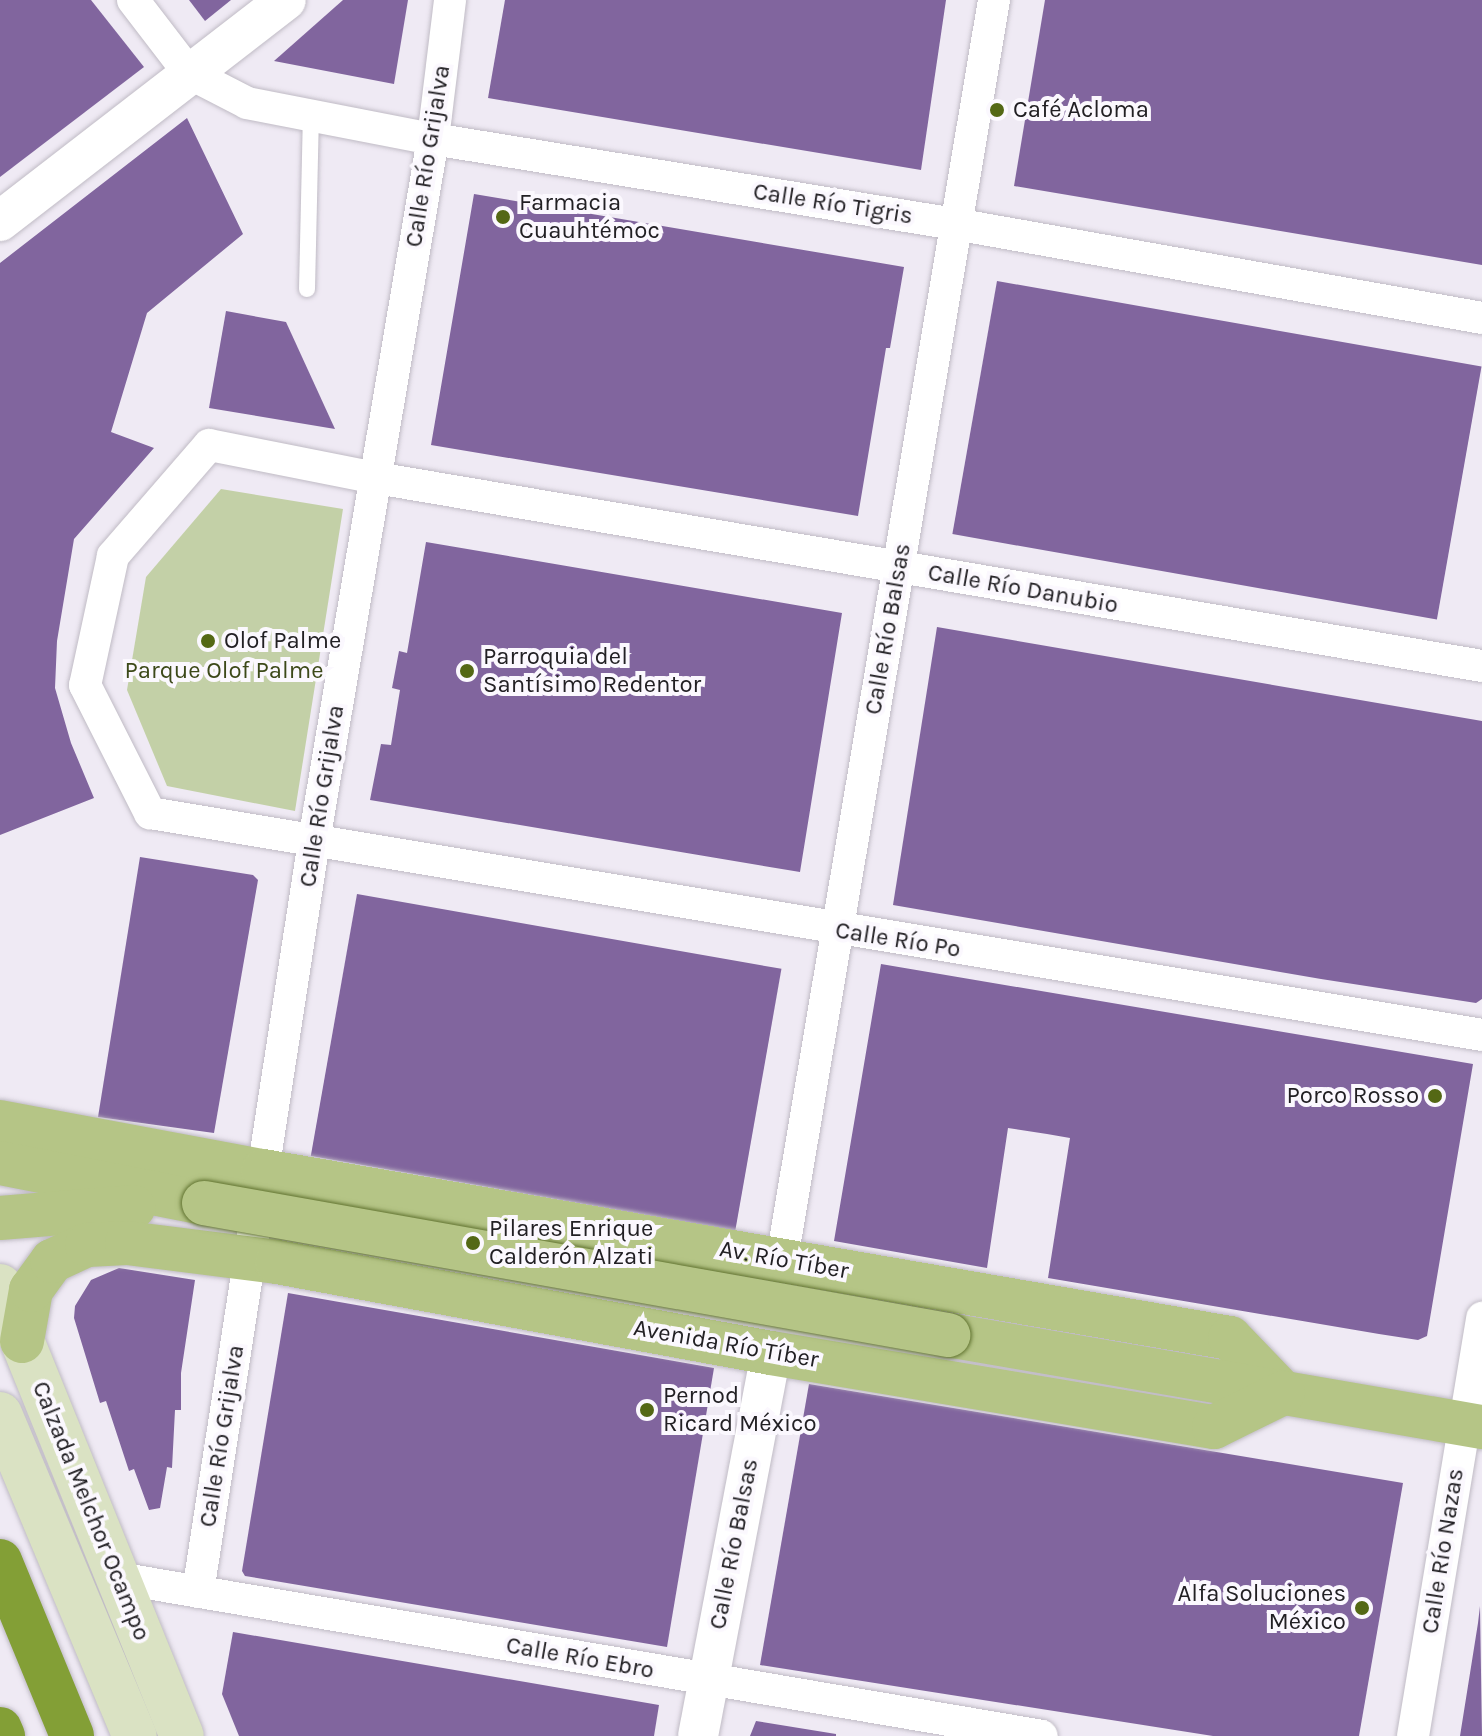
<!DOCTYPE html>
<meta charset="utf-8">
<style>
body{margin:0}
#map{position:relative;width:1482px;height:1736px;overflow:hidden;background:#efeaf4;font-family:Karla,sans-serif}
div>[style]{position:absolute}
.green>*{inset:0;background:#c3d0a7}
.building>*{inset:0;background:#81659e;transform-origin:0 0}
.roads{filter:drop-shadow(0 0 2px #c0bbc5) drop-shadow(0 0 2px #c0bbc5)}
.service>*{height:16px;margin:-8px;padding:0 8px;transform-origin:8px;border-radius:8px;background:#fff}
.minor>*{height:32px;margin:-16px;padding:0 16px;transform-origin:16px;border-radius:16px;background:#fff}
.tertiary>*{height:40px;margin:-20px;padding:0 20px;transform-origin:20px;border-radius:20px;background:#fff}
.secondary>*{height:44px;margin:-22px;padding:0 22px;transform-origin:22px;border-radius:22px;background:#dae2c3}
.primary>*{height:44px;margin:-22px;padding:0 22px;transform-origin:22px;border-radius:22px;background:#b5c586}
.motorway>*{height:44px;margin:-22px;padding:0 22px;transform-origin:22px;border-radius:22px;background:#839f36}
.bridges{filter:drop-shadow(0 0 2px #617330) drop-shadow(0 0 2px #617330)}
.primary-bridge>*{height:44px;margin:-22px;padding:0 22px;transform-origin:22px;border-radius:22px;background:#b5c586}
.dots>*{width:22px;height:22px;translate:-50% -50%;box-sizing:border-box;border:4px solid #fbf8fe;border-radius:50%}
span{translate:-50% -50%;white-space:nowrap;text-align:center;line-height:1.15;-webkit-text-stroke:8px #fbf8fe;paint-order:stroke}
.poi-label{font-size:24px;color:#222024}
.left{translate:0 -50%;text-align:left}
.right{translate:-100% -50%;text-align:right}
.street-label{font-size:24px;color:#222024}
.park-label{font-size:24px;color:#3c4919}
</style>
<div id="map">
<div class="green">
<i style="clip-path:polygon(221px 489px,343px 509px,295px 811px,167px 786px,127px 690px,146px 577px)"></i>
</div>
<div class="building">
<i style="clip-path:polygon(0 0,91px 0,144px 67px,0 177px)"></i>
<i style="clip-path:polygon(189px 0,231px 0,205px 21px)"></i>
<i style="clip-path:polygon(343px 0,408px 0,394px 84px,274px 61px)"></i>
<i style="clip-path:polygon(505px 0,946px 0,921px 170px,488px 98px)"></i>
<i style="clip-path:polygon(1045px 0,1482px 0,1482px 265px,1014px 186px)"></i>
<i style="clip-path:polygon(187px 118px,243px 234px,147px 313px,111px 432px,154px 448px,74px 539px,57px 641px,55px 688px,71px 743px,94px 798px,0 835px,0 263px)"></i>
<i style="clip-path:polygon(474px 194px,904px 267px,890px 348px,886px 348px,858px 516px,431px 445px)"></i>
<i style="left:997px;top:281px;width:492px;height:257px;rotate:10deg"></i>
<i style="clip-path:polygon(226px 311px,286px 322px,335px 429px,209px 408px)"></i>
<i style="clip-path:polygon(426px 542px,842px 613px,800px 872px,370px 800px,381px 744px,391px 745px,400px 690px,392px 688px,399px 651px,407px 653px)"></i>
<i style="clip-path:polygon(937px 627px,1482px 721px,1482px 999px,1476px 1003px,1321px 979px,893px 905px)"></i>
<i style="clip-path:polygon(140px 857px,253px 875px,258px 880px,214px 1133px,98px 1117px)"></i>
<i style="left:357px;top:894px;width:431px;height:266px;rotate:10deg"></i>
<i style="clip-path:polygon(881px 964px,1473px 1064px,1427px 1336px,1418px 1340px,1379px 1334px,1048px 1278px,1070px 1138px,1047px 1134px,1008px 1128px,987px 1268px,834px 1241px)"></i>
<i style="clip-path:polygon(119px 1268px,195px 1280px,181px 1373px,181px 1410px,175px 1410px,172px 1468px,167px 1467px,160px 1508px,149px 1510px,134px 1469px,129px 1471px,106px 1401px,100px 1403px,74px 1318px,75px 1306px,91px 1280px)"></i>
<i style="clip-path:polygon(288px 1293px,714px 1368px,667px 1647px,245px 1576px,242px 1571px)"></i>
<i style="clip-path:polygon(809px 1384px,1403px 1483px,1359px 1736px,1213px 1736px,760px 1665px)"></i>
<i style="clip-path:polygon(1480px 1606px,1482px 1736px,1460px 1736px,1478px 1623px)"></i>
<i style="clip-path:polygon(233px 1632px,659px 1705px,654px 1736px,239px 1736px,222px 1694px)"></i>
<i style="clip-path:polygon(756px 1721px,836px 1734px,836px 1736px,750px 1736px)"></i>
</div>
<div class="roads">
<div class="service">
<i style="left:307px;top:289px;width:173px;rotate:-88.7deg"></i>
</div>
<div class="minor">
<i style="left:133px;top:0;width:92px;rotate:52.5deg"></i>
<i style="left:189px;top:73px;width:65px;rotate:27.3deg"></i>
<i style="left:247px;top:103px;width:189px;rotate:11deg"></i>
<i style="left:433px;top:139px;width:529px;rotate:9.25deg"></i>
<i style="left:955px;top:224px;width:535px;rotate:10.11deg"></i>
<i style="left:1482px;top:666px;width:1122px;rotate:-170.35deg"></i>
<i style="left:376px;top:478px;width:170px;rotate:-168.8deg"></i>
<i style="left:209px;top:445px;width:147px;rotate:130.9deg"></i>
<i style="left:113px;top:556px;width:132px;rotate:102.2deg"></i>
<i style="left:85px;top:685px;width:144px;rotate:63.1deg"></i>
<i style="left:150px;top:813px;width:1350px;rotate:9.46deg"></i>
<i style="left:782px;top:1259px;width:1277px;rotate:-80.44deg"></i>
<i style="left:118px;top:1578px;width:937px;rotate:9.7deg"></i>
<i style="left:198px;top:1592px;width:760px;rotate:-81.22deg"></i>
<i style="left:314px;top:841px;width:712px;rotate:-80.38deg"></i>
<i style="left:433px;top:139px;width:140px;rotate:-83deg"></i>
<i style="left:1413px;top:1736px;width:424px;rotate:-80.6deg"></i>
</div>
<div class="tertiary">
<i style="left:0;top:221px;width:361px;rotate:-37.7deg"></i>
<i style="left:698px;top:1736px;width:390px;rotate:-79.2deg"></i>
</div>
<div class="secondary">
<i style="left:0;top:1286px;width:485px;rotate:68deg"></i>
<i style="left:0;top:1414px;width:349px;rotate:67.3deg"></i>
</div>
<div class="primary">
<i style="left:0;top:1122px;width:268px;rotate:10.6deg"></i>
<i style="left:263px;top:1171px;width:981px;rotate:9.8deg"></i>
<i style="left:1230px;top:1338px;width:76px;rotate:46.1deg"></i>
<i style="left:0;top:1163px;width:208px;rotate:11.1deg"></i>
<i style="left:0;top:1218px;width:134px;rotate:-4.7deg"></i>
<i style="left:948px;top:1335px;width:542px;rotate:9.78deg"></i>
<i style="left:22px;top:1341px;width:52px;rotate:-80deg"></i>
<i style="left:31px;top:1290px;width:36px;rotate:-54deg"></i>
<i style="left:52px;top:1261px;width:38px;rotate:-25deg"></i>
<i style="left:87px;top:1245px;width:40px;rotate:-2.9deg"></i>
<i style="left:127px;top:1243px;width:151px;rotate:7.2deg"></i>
<i style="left:277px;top:1262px;width:502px;rotate:10.44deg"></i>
<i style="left:771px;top:1353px;width:449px;rotate:9.5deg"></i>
<i style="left:1214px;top:1427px;width:77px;rotate:-26.2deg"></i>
</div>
<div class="motorway">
<i style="left:0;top:1561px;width:189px;rotate:67.6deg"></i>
<i style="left:0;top:1729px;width:8px;rotate:67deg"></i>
</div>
</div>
<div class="bridges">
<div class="primary-bridge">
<i style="left:204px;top:1203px;width:756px;rotate:10.06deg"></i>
</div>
</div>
<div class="dots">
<i style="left:997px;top:110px;background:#546815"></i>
<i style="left:503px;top:217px;background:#546815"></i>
<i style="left:208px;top:641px;background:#546815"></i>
<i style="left:467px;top:671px;background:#546815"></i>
<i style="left:1435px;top:1096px;background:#546815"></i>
<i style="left:473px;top:1243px;background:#546815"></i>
<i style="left:647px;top:1410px;background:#546815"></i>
<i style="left:1362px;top:1608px;background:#546815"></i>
</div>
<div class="poi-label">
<span class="left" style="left:1013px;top:110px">Café Acloma</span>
<span class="left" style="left:519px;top:217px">Farmacia<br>Cuauhtémoc</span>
<span class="left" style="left:224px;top:641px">Olof Palme</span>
<span class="left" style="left:483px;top:671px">Parroquia del<br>Santísimo Redentor</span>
<span class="right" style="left:1419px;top:1096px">Porco Rosso</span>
<span class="left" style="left:489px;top:1243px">Pilares Enrique<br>Calderón Alzati</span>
<span class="left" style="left:663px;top:1410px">Pernod<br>Ricard México</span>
<span class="right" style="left:1346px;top:1608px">Alfa Soluciones<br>México</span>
</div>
<div class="street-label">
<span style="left:428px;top:156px;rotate:-81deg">Calle Río Grijalva</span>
<span style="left:833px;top:204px;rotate:9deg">Calle Río Tigris</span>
<span style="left:1023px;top:589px;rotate:10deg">Calle Río Danubio</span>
<span style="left:888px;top:629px;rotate:-80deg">Calle Río Balsas</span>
<span style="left:322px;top:796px;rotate:-81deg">Calle Río Grijalva</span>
<span style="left:898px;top:940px;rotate:9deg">Calle Río Po</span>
<span style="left:784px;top:1260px;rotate:10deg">Av. Río Tíber</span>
<span style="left:726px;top:1344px;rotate:10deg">Avenida Río Tíber</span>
<span style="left:222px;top:1436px;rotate:-81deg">Calle Río Grijalva</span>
<span style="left:91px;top:1511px;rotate:68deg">Calzada Melchor Ocampo</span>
<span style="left:734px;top:1544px;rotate:-79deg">Calle Río Balsas</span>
<span style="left:1443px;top:1551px;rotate:-81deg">Calle Río Nazas</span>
<span style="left:580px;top:1658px;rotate:10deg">Calle Río Ebro</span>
</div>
<div class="park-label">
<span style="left:224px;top:671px">Parque Olof Palme</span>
</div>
</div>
